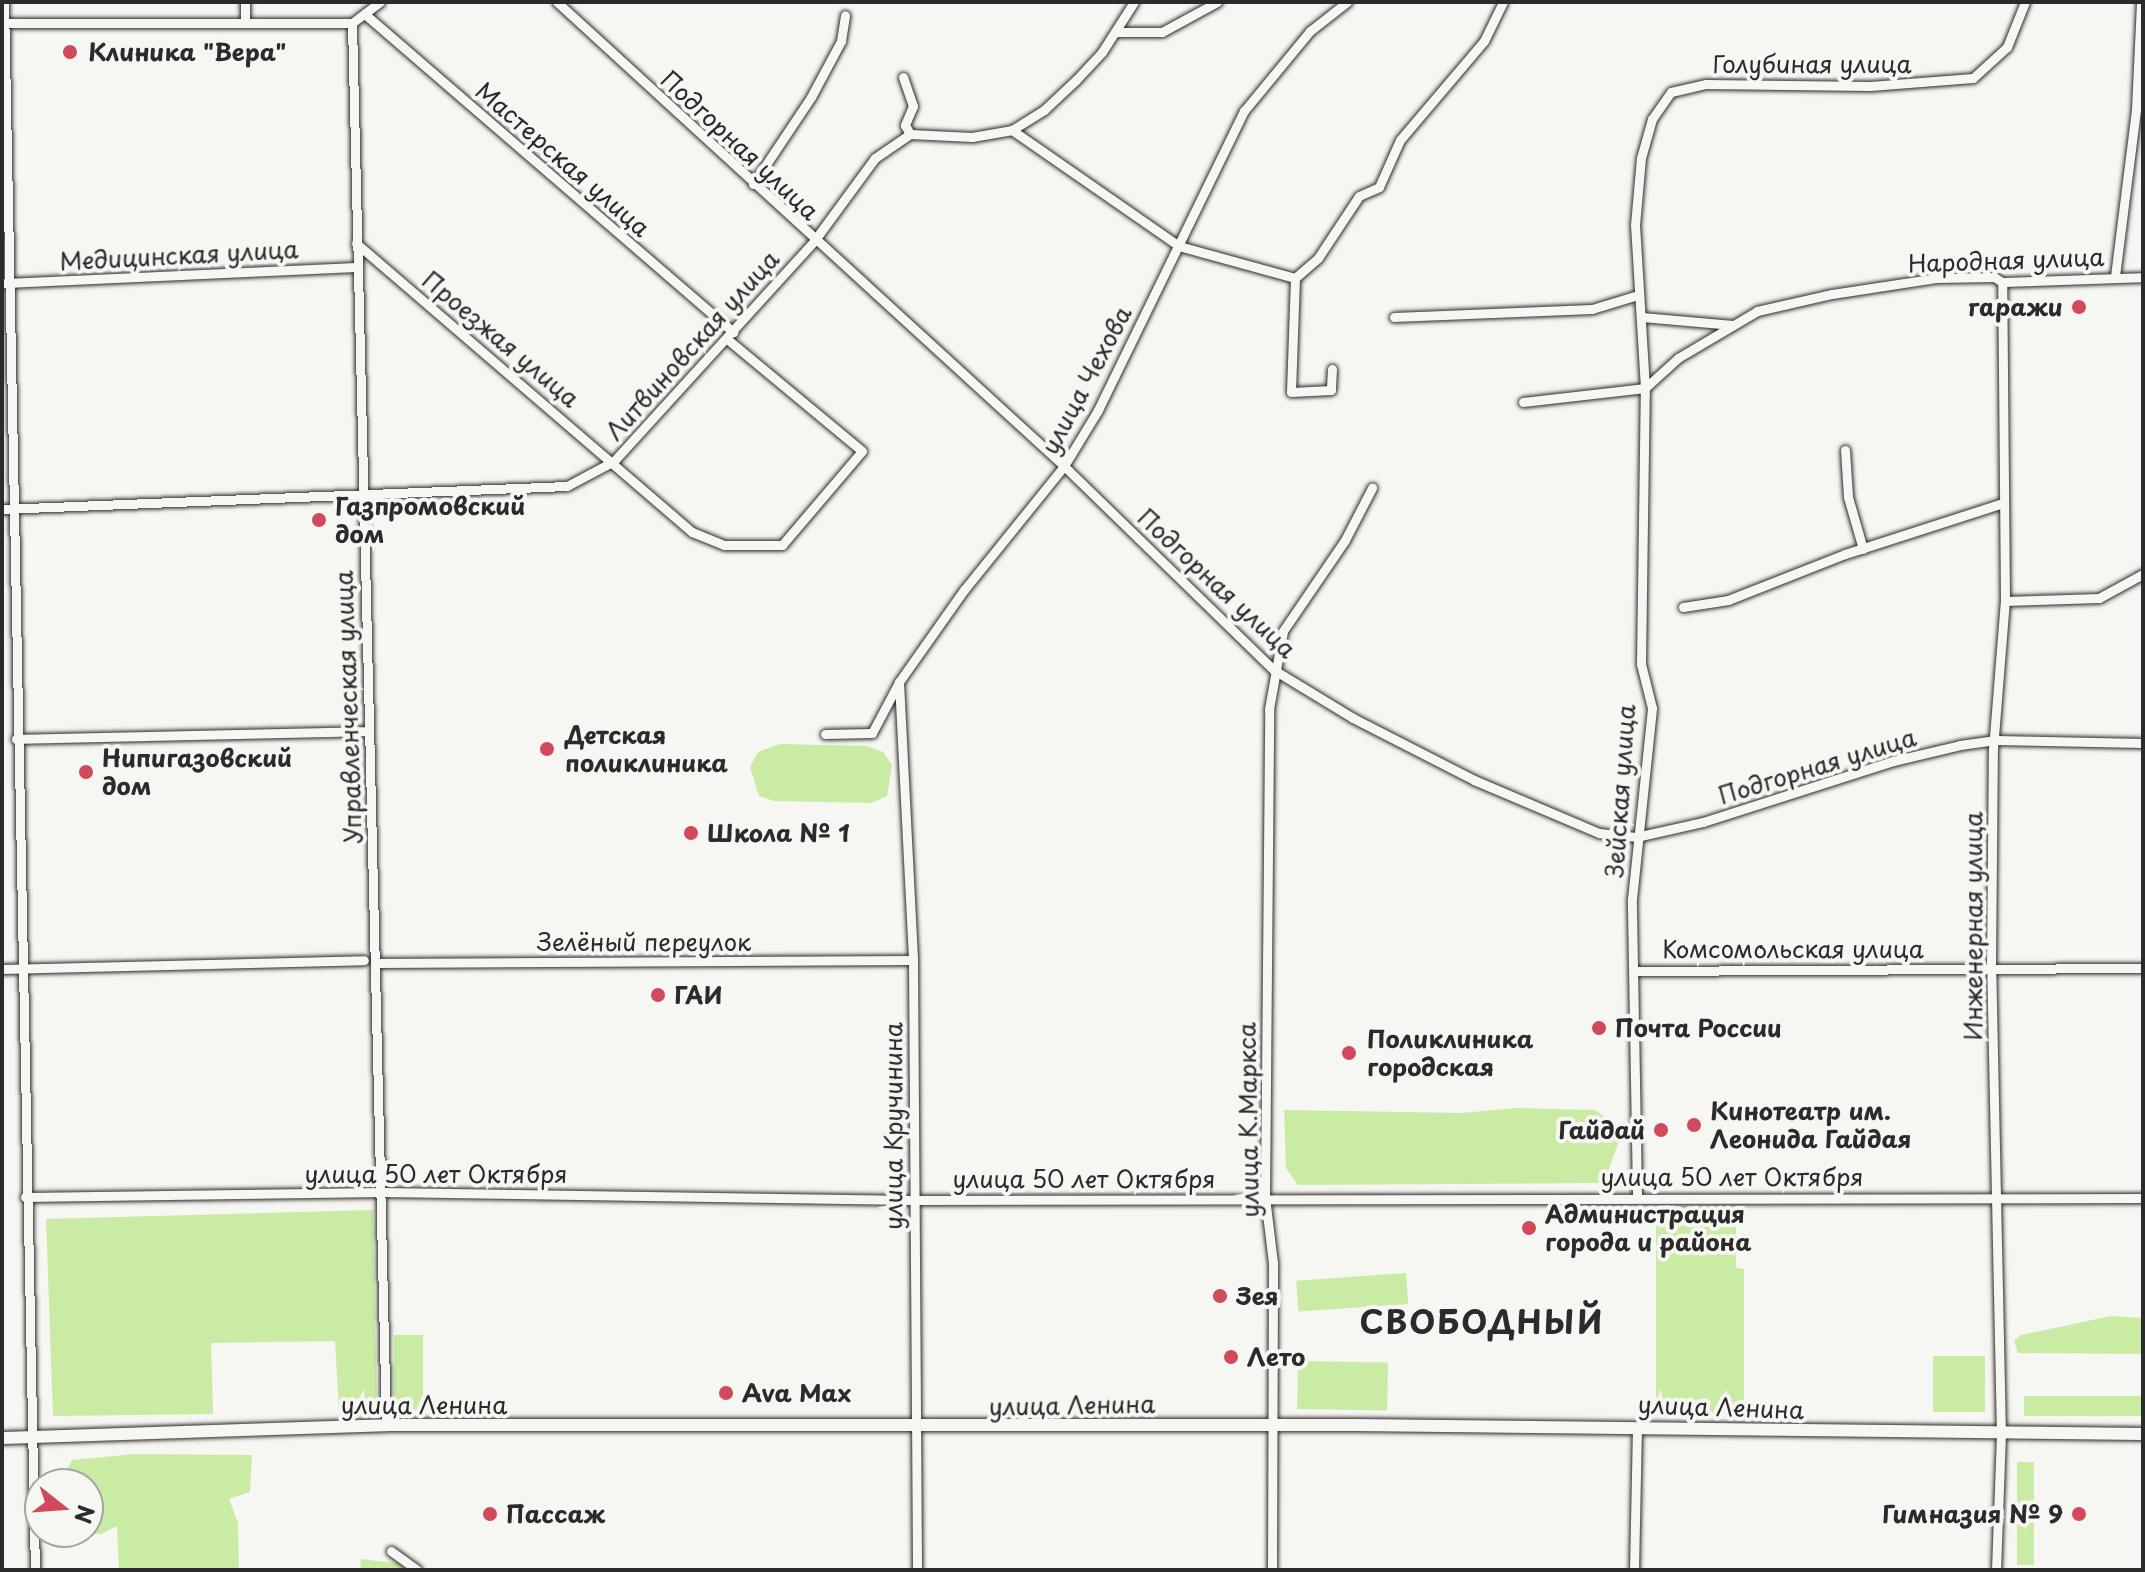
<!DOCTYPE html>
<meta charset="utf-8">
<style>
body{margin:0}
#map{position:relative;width:2145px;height:1572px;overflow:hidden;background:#f6f6f2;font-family:"Playpen Sans",sans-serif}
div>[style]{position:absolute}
.green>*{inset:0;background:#caeba4;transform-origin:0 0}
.roads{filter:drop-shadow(0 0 2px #2b2b2b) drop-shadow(0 0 2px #2b2b2b)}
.street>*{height:9px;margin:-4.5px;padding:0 4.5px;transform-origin:4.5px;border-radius:4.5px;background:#f6f6f2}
.secondary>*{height:12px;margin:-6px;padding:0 6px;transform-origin:6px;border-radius:6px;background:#f6f6f2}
.dots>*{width:22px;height:22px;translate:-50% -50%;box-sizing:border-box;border:4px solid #f6f6f2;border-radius:50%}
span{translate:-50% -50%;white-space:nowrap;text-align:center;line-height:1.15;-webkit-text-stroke:8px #f6f6f2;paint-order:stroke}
.poi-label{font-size:24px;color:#2b2b2b;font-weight:700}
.left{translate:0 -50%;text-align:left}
.right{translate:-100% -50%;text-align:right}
.street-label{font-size:24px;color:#2b2b2b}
.district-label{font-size:32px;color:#2b2b2b;font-weight:700;letter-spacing:2px}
.frame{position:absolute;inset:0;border:4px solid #2b2b2b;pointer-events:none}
.north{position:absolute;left:24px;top:1468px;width:80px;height:80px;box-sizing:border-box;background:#f6f6f2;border:2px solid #a5a5a2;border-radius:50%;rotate:107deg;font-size:22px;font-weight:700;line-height:32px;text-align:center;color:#2b2b2b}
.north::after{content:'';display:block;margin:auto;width:28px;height:36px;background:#d1495b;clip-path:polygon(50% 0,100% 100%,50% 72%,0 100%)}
</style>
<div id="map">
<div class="green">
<i style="clip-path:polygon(780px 744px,867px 746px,883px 752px,892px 765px,887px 796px,871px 803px,774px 801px,759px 796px,750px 767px,758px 752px)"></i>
<i style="clip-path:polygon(1517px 1108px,1595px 1110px,1623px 1129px,1604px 1183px,1298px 1185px,1286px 1168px,1284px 1110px,1462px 1113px)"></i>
<i style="clip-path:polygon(1736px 1205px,1736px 1268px,1744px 1269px,1744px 1413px,1656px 1414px,1656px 1206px)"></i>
<i style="clip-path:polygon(373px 1210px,377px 1408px,339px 1410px,335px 1341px,211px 1343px,213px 1414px,53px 1416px,46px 1219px)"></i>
<i style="left:1406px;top:1273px;width:31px;height:110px;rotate:86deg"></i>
<i style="clip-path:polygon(2111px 1316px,2143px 1318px,2143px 1354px,2018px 1353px,2014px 1341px,2021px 1335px)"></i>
<i style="left:423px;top:1335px;width:76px;height:29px;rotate:90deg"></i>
<i style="left:1985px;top:1356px;width:56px;height:52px;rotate:90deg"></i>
<i style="left:1298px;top:1361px;width:90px;height:48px;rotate:1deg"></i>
<i style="left:2143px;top:1396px;width:20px;height:119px;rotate:90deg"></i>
<i style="clip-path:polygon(135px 1454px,252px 1455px,250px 1492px,229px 1499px,238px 1523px,239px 1570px,119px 1570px,117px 1526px,101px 1534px,56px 1532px,88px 1532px,88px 1484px,59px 1484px,72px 1460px)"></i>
<i style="left:2017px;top:1462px;width:17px;height:103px"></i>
<i style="clip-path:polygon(361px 1559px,403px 1564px,402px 1570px,360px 1570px)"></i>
</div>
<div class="roads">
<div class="street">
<i style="left:4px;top:2px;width:1568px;rotate:88.87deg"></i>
<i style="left:557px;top:2px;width:687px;rotate:42.46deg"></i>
<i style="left:1064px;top:466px;width:293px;rotate:44.2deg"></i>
<i style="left:1274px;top:670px;width:92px;rotate:31.3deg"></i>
<i style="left:1353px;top:718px;width:136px;rotate:27.1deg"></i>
<i style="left:1474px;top:780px;width:136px;rotate:23deg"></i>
<i style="left:1599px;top:833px;width:37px;rotate:6deg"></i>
<i style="left:1636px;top:837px;width:69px;rotate:-12.6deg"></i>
<i style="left:1703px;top:822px;width:200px;rotate:-17.8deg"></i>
<i style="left:1893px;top:761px;width:69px;rotate:-13.4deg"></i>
<i style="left:1960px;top:745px;width:36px;rotate:-8deg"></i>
<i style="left:1996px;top:740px;width:147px;rotate:1.2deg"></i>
<i style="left:367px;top:16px;width:484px;rotate:40.8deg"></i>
<i style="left:4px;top:23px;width:348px"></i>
<i style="left:352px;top:23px;width:35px;rotate:-37deg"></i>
<i style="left:245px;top:23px;width:21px;rotate:-90deg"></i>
<i style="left:352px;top:23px;width:1402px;rotate:88.61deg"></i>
<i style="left:1116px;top:32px;width:46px"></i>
<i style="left:1162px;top:32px;width:63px;rotate:-28.6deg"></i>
<i style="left:903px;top:77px;width:31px;rotate:71deg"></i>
<i style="left:913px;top:106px;width:21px;rotate:113deg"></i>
<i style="left:905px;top:125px;width:10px;rotate:61deg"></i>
<i style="left:1012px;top:130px;width:203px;rotate:34.8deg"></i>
<i style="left:1179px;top:246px;width:120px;rotate:15.4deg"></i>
<i style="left:753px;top:184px;width:105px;rotate:-56.3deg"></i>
<i style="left:811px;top:97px;width:64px;rotate:-61.8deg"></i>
<i style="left:841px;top:41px;width:26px;rotate:-81deg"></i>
<i style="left:356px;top:243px;width:443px;rotate:40.7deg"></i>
<i style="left:692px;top:532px;width:35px;rotate:22deg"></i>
<i style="left:724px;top:545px;width:58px"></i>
<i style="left:782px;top:545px;width:123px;rotate:-49.6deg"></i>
<i style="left:862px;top:451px;width:175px;rotate:-140.3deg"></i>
<i style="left:2115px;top:276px;width:168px;rotate:-82.8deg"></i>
<i style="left:2136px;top:109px;width:107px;rotate:-87.3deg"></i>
<i style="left:5px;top:283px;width:352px;rotate:-2.6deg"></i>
<i style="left:1394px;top:317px;width:198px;rotate:-2.3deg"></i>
<i style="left:1592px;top:309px;width:48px;rotate:-16.9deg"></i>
<i style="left:1642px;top:317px;width:91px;rotate:5deg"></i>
<i style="left:1332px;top:369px;width:21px;rotate:93deg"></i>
<i style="left:1331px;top:390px;width:40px;rotate:177.1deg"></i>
<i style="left:1291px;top:392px;width:114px;rotate:-88deg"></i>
<i style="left:1295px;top:278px;width:30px;rotate:-41deg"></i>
<i style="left:1318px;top:258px;width:74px;rotate:-56.5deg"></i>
<i style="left:1359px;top:196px;width:22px;rotate:-24deg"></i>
<i style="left:1379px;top:187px;width:51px;rotate:-65.9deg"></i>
<i style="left:1400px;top:140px;width:130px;rotate:-49.7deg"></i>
<i style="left:1484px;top:41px;width:43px;rotate:-64deg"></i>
<i style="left:1523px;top:402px;width:123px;rotate:-6.5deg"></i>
<i style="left:1645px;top:388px;width:45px;rotate:-42.3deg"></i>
<i style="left:1678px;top:358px;width:92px;rotate:-30.7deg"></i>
<i style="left:1757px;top:311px;width:77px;rotate:-12.8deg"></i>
<i style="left:1832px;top:294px;width:105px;rotate:-8.7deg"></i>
<i style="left:1936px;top:278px;width:58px;rotate:-1deg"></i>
<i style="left:1994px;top:277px;width:9px;rotate:32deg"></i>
<i style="left:2002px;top:282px;width:141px;rotate:-2deg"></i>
<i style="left:1845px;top:450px;width:47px;rotate:86.3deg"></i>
<i style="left:1848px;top:497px;width:54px;rotate:73.9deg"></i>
<i style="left:2px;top:509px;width:565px;rotate:-2.33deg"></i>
<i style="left:567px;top:486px;width:53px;rotate:-28deg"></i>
<i style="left:614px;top:461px;width:297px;rotate:-47.7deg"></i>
<i style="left:814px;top:241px;width:103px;rotate:-53.7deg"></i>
<i style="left:875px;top:158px;width:42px;rotate:-34.4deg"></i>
<i style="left:910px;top:134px;width:62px;rotate:2.8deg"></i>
<i style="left:972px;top:137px;width:41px;rotate:-9.9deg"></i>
<i style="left:1012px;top:130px;width:38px;rotate:-32deg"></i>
<i style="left:1044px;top:110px;width:44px;rotate:-43.2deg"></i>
<i style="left:1076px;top:80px;width:38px;rotate:-47deg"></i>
<i style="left:1102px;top:52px;width:59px;rotate:-57.4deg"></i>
<i style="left:2005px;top:601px;width:94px;rotate:-1.8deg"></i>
<i style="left:2099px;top:598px;width:50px;rotate:-28.6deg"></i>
<i style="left:1683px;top:607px;width:46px;rotate:-8.8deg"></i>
<i style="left:1728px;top:600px;width:126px;rotate:-21.5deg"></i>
<i style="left:1845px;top:554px;width:166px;rotate:-17.9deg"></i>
<i style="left:899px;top:682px;width:278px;rotate:87.1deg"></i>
<i style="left:913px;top:960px;width:610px;rotate:89.62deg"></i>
<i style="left:825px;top:734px;width:47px;rotate:-1.2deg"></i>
<i style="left:872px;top:733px;width:58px;rotate:-62.1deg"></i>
<i style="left:899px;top:682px;width:113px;rotate:-54.8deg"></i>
<i style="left:964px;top:590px;width:159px;rotate:-51.1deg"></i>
<i style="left:1064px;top:466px;width:66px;rotate:-58.7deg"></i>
<i style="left:1098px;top:410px;width:333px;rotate:-64deg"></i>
<i style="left:1244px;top:111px;width:104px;rotate:-50.5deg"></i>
<i style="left:1310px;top:31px;width:47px;rotate:-38.1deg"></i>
<i style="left:16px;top:739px;width:353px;rotate:-1.3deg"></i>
<i style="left:375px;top:963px;width:538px;rotate:-0.32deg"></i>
<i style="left:2px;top:969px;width:362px;rotate:-1.4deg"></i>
<i style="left:1636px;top:971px;width:507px;rotate:-0.34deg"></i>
<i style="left:1637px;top:1195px;width:296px;rotate:-91deg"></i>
<i style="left:1632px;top:899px;width:192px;rotate:-84deg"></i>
<i style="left:1652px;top:708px;width:45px;rotate:-104deg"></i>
<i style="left:1641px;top:664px;width:276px;rotate:-89.2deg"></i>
<i style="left:1645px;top:388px;width:163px;rotate:-93.5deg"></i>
<i style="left:1635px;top:225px;width:67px;rotate:-84.9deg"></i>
<i style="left:1641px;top:158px;width:41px;rotate:-74.2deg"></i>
<i style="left:1652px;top:119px;width:33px;rotate:-55deg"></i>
<i style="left:1671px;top:92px;width:36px;rotate:-13deg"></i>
<i style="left:1706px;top:84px;width:164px;rotate:0.7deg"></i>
<i style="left:1870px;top:86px;width:103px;rotate:-4.4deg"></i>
<i style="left:1973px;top:78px;width:46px;rotate:-42.4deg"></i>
<i style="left:2007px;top:47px;width:48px;rotate:-68.2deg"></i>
<i style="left:25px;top:1197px;width:357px;rotate:-0.8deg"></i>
<i style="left:382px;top:1192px;width:530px;rotate:0.86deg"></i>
<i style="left:912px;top:1200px;width:1231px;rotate:-0.09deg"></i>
<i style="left:391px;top:1551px;width:32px;rotate:36deg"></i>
<i style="left:1272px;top:1570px;width:307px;rotate:-89.8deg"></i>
<i style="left:1273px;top:1263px;width:66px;rotate:-96.9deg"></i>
<i style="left:1265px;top:1197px;width:488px;rotate:-89.5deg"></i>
<i style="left:1269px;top:709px;width:79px;rotate:-79.8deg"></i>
<i style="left:1283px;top:631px;width:110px;rotate:-55.7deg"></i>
<i style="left:1345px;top:540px;width:59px;rotate:-62.6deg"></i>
<i style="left:1634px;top:1570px;width:143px;rotate:-88.8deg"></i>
<i style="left:1996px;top:1570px;width:135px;rotate:-87.9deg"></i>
<i style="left:2001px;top:1435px;width:467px;rotate:-91.2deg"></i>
<i style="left:1991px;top:968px;width:219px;rotate:-89.5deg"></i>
<i style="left:1993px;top:749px;width:148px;rotate:-85.4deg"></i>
<i style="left:2005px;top:601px;width:319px;rotate:-90.5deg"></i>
</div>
<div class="secondary">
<i style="left:2px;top:1438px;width:384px;rotate:-1.9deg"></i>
<i style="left:386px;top:1425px;width:969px"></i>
<i style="left:1355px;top:1425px;width:788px;rotate:0.65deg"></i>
</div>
</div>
<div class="dots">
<i style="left:70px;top:52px;background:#d1495b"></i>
<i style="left:2079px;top:307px;background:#d1495b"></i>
<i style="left:319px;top:520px;background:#d1495b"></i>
<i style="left:547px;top:749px;background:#d1495b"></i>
<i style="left:86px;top:772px;background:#d1495b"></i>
<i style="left:691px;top:833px;background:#d1495b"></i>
<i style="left:658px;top:995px;background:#d1495b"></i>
<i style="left:1599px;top:1028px;background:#d1495b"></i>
<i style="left:1349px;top:1053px;background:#d1495b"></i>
<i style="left:1694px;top:1125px;background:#d1495b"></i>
<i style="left:1661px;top:1130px;background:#d1495b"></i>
<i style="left:1529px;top:1228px;background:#d1495b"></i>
<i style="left:1220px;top:1296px;background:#d1495b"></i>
<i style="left:1231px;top:1357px;background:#d1495b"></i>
<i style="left:726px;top:1393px;background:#d1495b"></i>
<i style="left:490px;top:1514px;background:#d1495b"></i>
<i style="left:2079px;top:1514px;background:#d1495b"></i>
</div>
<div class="poi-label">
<span class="left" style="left:88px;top:52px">Клиника "Вера"</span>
<span class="right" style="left:2063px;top:307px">гаражи</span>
<span class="left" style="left:335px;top:520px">Газпромовский<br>дом</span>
<span class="left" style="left:565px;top:749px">Детская<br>поликлиника</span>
<span class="left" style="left:102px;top:772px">Нипигазовский<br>дом</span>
<span class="left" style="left:707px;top:833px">Школа № 1</span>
<span class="left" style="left:674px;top:995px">ГАИ</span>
<span class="left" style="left:1615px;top:1028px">Почта России</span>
<span class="left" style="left:1367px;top:1053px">Поликлиника<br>городская</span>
<span class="left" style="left:1710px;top:1125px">Кинотеатр им.<br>Леонида Гайдая</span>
<span class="right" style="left:1645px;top:1130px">Гайдай</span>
<span class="left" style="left:1545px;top:1228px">Администрация<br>города и района</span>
<span class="left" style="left:1236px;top:1296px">Зея</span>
<span class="left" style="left:1247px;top:1357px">Лето</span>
<span class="left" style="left:742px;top:1393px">Ava Max</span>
<span class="left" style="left:506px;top:1514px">Пассаж</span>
<span class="right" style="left:2063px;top:1514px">Гимназия № 9</span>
</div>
<div class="street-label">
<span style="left:1812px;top:64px">Голубиная улица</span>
<span style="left:740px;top:145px;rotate:43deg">Подгорная улица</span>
<span style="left:563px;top:159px;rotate:41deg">Мастерская улица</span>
<span style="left:179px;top:255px;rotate:-3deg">Медицинская улица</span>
<span style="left:2006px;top:260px;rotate:-2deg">Народная улица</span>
<span style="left:501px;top:339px;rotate:40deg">Проезжая улица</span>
<span style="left:692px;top:345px;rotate:-48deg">Литвиновская улица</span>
<span style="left:1086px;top:380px;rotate:-62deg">улица Чехова</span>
<span style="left:1217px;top:583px;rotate:43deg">Подгорная улица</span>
<span style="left:348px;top:707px;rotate:-92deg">Управленческая улица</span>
<span style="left:1817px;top:766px;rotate:-17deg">Подгорная улица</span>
<span style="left:1620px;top:791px;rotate:-86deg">Зейская улица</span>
<span style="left:1973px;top:926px;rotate:-90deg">Инженерная улица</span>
<span style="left:644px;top:942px">Зелёный переулок</span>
<span style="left:1793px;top:949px">Комсомольская улица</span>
<span style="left:1248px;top:1120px;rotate:-91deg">улица К.Маркса</span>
<span style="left:893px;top:1126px;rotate:-90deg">улица Кручинина</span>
<span style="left:436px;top:1174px">улица 50 лет Октября</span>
<span style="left:1732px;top:1177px">улица 50 лет Октября</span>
<span style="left:1084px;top:1179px">улица 50 лет Октября</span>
<span style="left:424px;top:1405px">улица Ленина</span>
<span style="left:1072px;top:1405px;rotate:-1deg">улица Ленина</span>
<span style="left:1721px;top:1407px;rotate:2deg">улица Ленина</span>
</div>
<div class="district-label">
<span style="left:1482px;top:1321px">СВОБОДНЫЙ</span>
</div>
<div class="frame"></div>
<div class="north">N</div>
</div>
